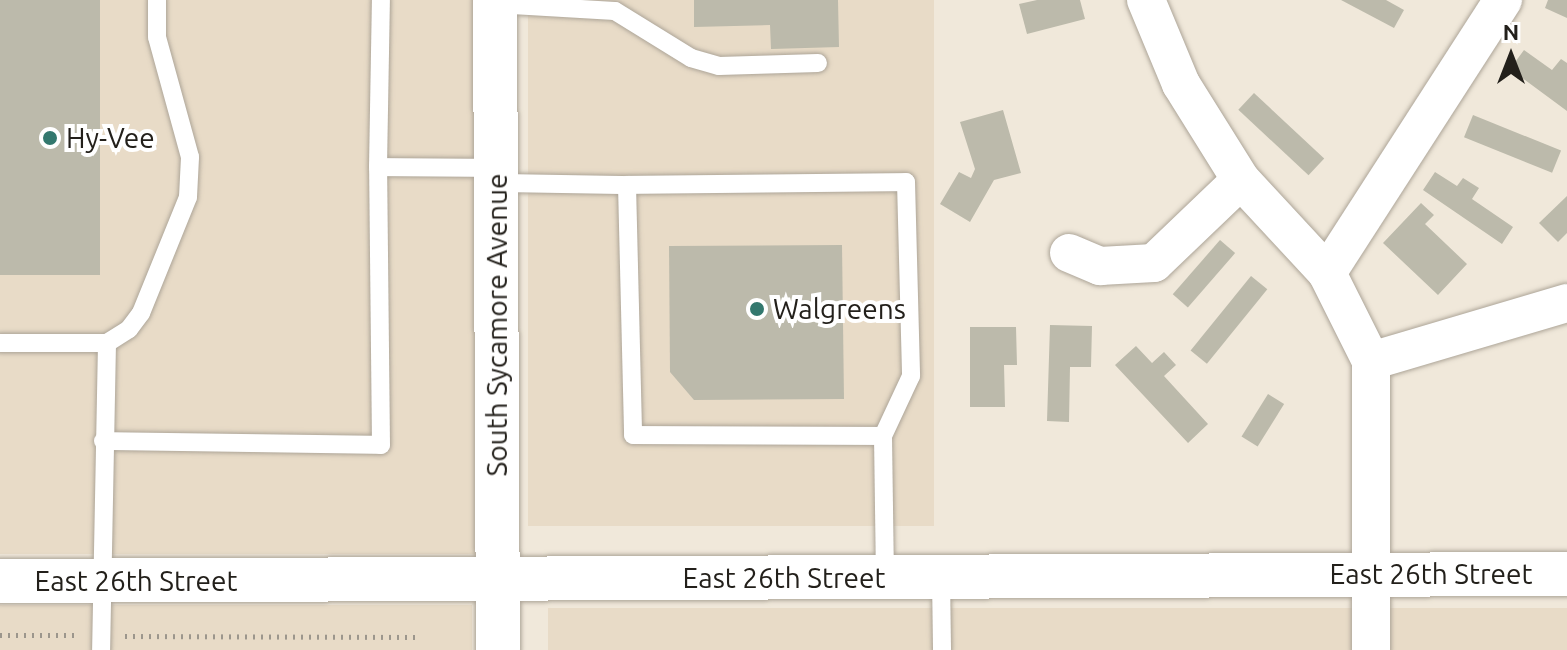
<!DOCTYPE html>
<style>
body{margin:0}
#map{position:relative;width:1567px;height:650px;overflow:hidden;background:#f0e8da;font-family:Ubuntu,sans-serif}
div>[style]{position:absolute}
.built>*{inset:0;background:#e8dbc7;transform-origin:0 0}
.building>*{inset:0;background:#bcbaab;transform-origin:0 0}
.path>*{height:5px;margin-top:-2.5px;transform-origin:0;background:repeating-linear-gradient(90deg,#9c968c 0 2px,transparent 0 8px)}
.roads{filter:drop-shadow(0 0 2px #ada598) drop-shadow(0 0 2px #ada598)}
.service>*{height:18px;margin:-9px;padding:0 9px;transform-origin:9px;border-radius:9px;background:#fff}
.minor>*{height:38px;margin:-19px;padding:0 19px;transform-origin:19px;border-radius:19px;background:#fff}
.secondary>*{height:44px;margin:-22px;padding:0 22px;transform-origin:22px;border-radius:22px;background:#fff}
.dots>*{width:22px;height:22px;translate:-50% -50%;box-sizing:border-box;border:4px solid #fff;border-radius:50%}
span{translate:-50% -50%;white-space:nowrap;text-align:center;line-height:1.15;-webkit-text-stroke:8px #fff;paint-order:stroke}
.poi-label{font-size:28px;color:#23201b}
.left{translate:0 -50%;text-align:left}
.street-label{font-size:28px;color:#23201b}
.north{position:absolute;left:1471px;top:16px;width:80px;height:80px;-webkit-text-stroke:6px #fff;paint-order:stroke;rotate:0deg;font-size:22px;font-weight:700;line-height:32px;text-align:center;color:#23201b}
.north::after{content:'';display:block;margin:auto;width:28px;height:36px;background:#23201b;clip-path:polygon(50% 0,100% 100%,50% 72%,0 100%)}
</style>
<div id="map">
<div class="built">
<i style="left:0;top:0;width:475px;height:554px"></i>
<i style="left:528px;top:0;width:406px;height:526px"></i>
<i style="left:0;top:605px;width:472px;height:45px"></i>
<i style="left:1567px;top:608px;width:42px;height:1019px;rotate:90deg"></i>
</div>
<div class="building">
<i style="left:0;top:0;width:100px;height:275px"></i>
<i style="clip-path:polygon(694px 0,838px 0,839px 47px,771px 49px,770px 25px,694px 27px)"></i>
<i style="clip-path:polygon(1037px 0,1080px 0,1085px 19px,1027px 34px,1019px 4px)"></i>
<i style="clip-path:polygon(1341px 0,1386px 0,1404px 10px,1394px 28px)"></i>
<i style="clip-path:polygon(1548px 0,1567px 0,1567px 18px,1545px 8px)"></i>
<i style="clip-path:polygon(1524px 50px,1552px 70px,1561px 59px,1567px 63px,1567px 111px,1510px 69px)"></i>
<i style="left:1254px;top:93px;width:96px;height:23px;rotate:43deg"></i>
<i style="clip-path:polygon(1003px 110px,1021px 173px,994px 180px,970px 222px,940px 204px,959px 172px,971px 178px,975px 169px,960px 122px)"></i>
<i style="left:1473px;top:115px;width:95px;height:24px;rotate:22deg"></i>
<i style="clip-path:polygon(1435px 172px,1457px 186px,1463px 178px,1479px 188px,1472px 199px,1513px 227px,1502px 244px,1423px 190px)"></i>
<i style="clip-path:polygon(1567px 196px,1567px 233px,1558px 242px,1539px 223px)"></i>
<i style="clip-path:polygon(1421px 203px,1434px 215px,1425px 224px,1467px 264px,1438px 295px,1383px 243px)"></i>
<i style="left:1220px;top:240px;width:20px;height:72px;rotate:41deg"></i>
<i style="clip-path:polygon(842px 245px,844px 399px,694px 400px,670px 372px,669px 246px)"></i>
<i style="left:1251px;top:276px;width:21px;height:96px;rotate:39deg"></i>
<i style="clip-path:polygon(1050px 325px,1092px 326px,1091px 367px,1070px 367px,1069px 422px,1047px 421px)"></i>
<i style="clip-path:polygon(970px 327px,1016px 327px,1017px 365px,1004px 365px,1005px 407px,970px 407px)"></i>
<i style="clip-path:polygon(1136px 346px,1152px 363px,1164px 352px,1176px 365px,1164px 376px,1208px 424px,1188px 443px,1115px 365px)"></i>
<i style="left:1268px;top:394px;width:19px;height:50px;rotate:32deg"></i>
</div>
<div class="path">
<i style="left:0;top:635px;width:79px"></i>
<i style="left:125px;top:636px;width:292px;rotate:0.2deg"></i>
</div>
<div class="roads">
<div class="service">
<i style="left:495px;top:4px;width:120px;rotate:3.3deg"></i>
<i style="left:615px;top:11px;width:89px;rotate:31.7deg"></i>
<i style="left:691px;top:58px;width:29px;rotate:16deg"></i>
<i style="left:719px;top:66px;width:99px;rotate:-1.7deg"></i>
<i style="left:378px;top:167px;width:167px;rotate:-89deg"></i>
<i style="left:496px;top:183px;width:131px;rotate:0.9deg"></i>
<i style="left:627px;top:185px;width:250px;rotate:88.6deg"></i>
<i style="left:633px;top:435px;width:250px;rotate:0.2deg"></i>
<i style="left:883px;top:436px;width:141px;rotate:89.2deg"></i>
<i style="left:627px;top:185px;width:279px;rotate:-0.6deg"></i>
<i style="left:906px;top:182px;width:194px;rotate:88.5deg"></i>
<i style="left:911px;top:376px;width:66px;rotate:115deg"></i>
<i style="left:0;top:343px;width:107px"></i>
<i style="left:107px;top:343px;width:307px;rotate:91.1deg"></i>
<i style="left:107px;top:343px;width:26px;rotate:-32deg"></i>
<i style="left:129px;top:329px;width:20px;rotate:-53deg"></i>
<i style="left:141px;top:313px;width:125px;rotate:-67.9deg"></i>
<i style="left:188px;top:197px;width:40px;rotate:-87.1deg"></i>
<i style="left:190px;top:157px;width:124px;rotate:-105.4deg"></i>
<i style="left:157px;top:37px;width:37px;rotate:-90deg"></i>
<i style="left:103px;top:441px;width:278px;rotate:0.8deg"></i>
<i style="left:381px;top:445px;width:278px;rotate:-90.6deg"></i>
<i style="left:378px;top:167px;width:118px;rotate:0.5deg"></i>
<i style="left:941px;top:577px;width:73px;rotate:89.2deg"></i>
</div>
<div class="minor">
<i style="left:1146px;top:0;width:91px;rotate:67.4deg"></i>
<i style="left:1181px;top:84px;width:113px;rotate:58deg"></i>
<i style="left:1241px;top:180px;width:127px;rotate:47.2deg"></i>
<i style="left:1327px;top:273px;width:98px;rotate:63.4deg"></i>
<i style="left:1371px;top:361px;width:289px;rotate:90deg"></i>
<i style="left:1069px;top:253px;width:34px;rotate:23deg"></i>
<i style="left:1100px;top:266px;width:54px;rotate:-3.2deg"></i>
<i style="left:1154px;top:263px;width:120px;rotate:-43.7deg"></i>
<i style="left:1327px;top:273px;width:325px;rotate:-57.2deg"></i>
<i style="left:1371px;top:361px;width:204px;rotate:-16.5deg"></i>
</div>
<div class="secondary">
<i style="left:495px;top:0;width:650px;rotate:89.74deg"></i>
<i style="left:0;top:581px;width:1567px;rotate:-0.26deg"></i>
</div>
</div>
<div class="dots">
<i style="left:50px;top:138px;background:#33786e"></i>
<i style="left:757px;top:309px;background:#33786e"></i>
</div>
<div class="poi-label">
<span class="left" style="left:66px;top:138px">Hy-Vee</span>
<span class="left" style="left:773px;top:309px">Walgreens</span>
</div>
<div class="street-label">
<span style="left:497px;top:325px;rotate:-90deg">South Sycamore Avenue</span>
<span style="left:1431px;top:574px">East 26th Street</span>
<span style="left:784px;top:578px">East 26th Street</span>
<span style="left:136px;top:581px">East 26th Street</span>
</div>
<div class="north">N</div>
</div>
